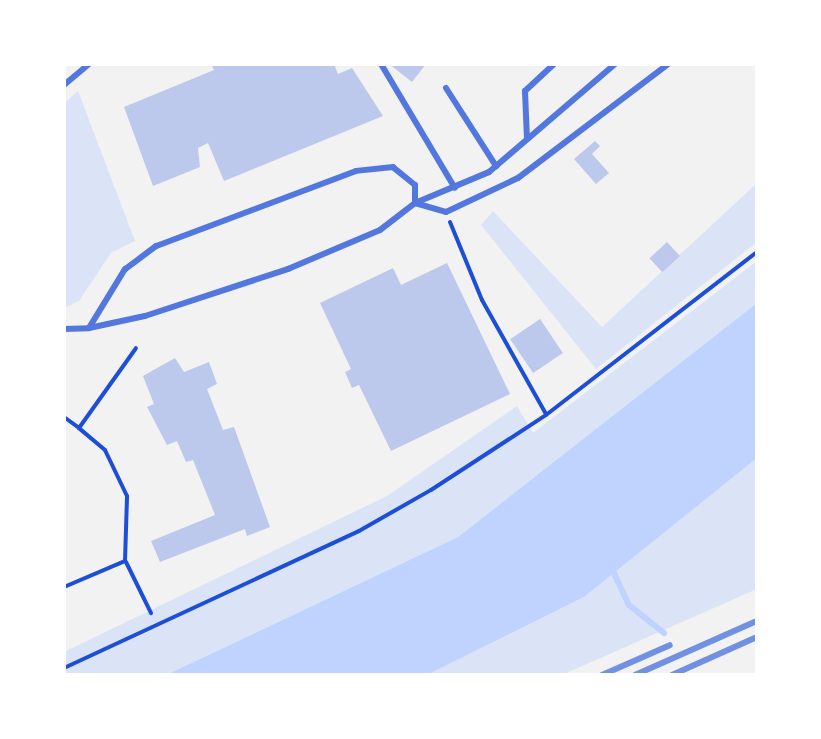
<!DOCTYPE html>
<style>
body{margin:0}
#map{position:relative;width:821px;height:739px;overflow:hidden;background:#f2f2f2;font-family:"Crimson Pro",serif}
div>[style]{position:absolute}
.green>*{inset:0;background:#dbe4f7}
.water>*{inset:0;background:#bfd3fe}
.stream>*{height:6px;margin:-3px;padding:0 3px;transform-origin:3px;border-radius:3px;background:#bfd3fe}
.building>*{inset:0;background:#bdc9ec;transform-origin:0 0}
.path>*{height:4px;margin:-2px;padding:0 2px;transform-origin:2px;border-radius:2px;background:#1d4ed8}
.service>*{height:6px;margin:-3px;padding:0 3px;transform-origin:3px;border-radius:3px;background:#5277de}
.rail>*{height:6px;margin:-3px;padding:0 3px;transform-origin:3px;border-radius:3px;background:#7290e2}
span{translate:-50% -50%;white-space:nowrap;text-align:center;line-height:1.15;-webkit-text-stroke:6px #fff;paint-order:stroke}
.frame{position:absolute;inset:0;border:66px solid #fff;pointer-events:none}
</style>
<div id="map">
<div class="green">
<i style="clip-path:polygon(78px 91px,135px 241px,111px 253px,79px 301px,64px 308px,64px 103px)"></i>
<i style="clip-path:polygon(757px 183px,757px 242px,596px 369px,481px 225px,493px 211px,602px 327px)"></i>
<i style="clip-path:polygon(757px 261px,757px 303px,458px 537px,166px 675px,64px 675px,64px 652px,387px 496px,517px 406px,533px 433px)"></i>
<i style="clip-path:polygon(757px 458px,757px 589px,562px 675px,427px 675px,584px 597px)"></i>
</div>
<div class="water">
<i style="clip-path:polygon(757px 303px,757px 458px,584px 597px,427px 675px,166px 675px,458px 537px)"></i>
</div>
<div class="stream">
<i style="left:611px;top:567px;width:42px;rotate:64.7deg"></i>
<i style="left:629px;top:605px;width:45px;rotate:38.7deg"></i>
</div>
<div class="building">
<i style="clip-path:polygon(211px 64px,334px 64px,338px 74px,352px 68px,383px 116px,224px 181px,208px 143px,198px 148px,200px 167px,153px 186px,124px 107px,214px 70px)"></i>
<i style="clip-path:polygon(389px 64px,426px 64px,412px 82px)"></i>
<i style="clip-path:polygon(595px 141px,600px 146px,592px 154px,609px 173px,596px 184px,574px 159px)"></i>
<i style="left:667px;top:242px;width:19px;height:24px;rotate:47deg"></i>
<i style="clip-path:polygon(447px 263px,510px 394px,391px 451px,359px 385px,352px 388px,345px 372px,351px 369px,320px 303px,393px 268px,401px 285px)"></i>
<i style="left:540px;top:319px;width:41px;height:36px;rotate:56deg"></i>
<i style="clip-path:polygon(175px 358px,184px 372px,209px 362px,217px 384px,207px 389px,223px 430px,234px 427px,270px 527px,247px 536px,245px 529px,160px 562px,151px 541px,215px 515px,193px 460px,186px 462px,177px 441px,167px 445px,147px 407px,154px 404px,143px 376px)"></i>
</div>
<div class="path">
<i style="left:450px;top:222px;width:84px;rotate:67.7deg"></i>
<i style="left:482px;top:300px;width:131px;rotate:60.7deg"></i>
<i style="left:64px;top:417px;width:19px;rotate:36deg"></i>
<i style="left:126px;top:562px;width:57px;rotate:63.9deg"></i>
<i style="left:64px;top:587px;width:66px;rotate:-23.1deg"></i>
<i style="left:125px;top:561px;width:65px;rotate:-88.2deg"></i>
<i style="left:127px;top:496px;width:51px;rotate:-115.6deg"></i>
<i style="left:105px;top:450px;width:34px;rotate:-140deg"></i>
<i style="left:79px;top:428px;width:98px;rotate:-54.5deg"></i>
<i style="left:64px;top:668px;width:325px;rotate:-24.9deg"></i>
<i style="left:359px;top:531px;width:83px;rotate:-29.7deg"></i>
<i style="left:431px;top:490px;width:137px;rotate:-33.1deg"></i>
<i style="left:546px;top:415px;width:267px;rotate:-37.7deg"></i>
</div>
<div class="service">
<i style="left:381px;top:64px;width:144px;rotate:59.2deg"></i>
<i style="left:64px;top:85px;width:33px;rotate:-40deg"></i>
<i style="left:446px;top:88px;width:93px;rotate:57.3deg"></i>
<i style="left:527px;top:139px;width:48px;rotate:-92.4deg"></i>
<i style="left:525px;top:91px;width:40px;rotate:-43deg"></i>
<i style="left:415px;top:203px;width:32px;rotate:16deg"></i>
<i style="left:446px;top:212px;width:80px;rotate:-25.3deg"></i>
<i style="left:518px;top:178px;width:188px;rotate:-37.2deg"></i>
<i style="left:415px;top:203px;width:80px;rotate:-22.7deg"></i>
<i style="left:489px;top:172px;width:166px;rotate:-40.6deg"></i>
<i style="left:64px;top:329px;width:25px;rotate:-2deg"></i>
<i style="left:89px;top:328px;width:57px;rotate:-12.1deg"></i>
<i style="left:145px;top:316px;width:151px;rotate:-18.2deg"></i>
<i style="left:288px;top:269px;width:100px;rotate:-23deg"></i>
<i style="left:380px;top:230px;width:44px;rotate:-37.6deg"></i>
<i style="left:415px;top:203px;width:18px;rotate:-90deg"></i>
<i style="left:415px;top:185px;width:28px;rotate:-141deg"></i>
<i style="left:393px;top:167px;width:37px;rotate:174deg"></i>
<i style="left:356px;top:171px;width:214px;rotate:159.4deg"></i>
<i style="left:156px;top:246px;width:39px;rotate:143deg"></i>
<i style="left:125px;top:269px;width:69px;rotate:121.4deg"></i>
</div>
<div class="rail">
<i style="left:602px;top:675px;width:74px;rotate:-23.8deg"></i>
<i style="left:635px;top:675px;width:133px;rotate:-23.9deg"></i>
<i style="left:672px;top:675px;width:93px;rotate:-24.1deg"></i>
</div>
<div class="frame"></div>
</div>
